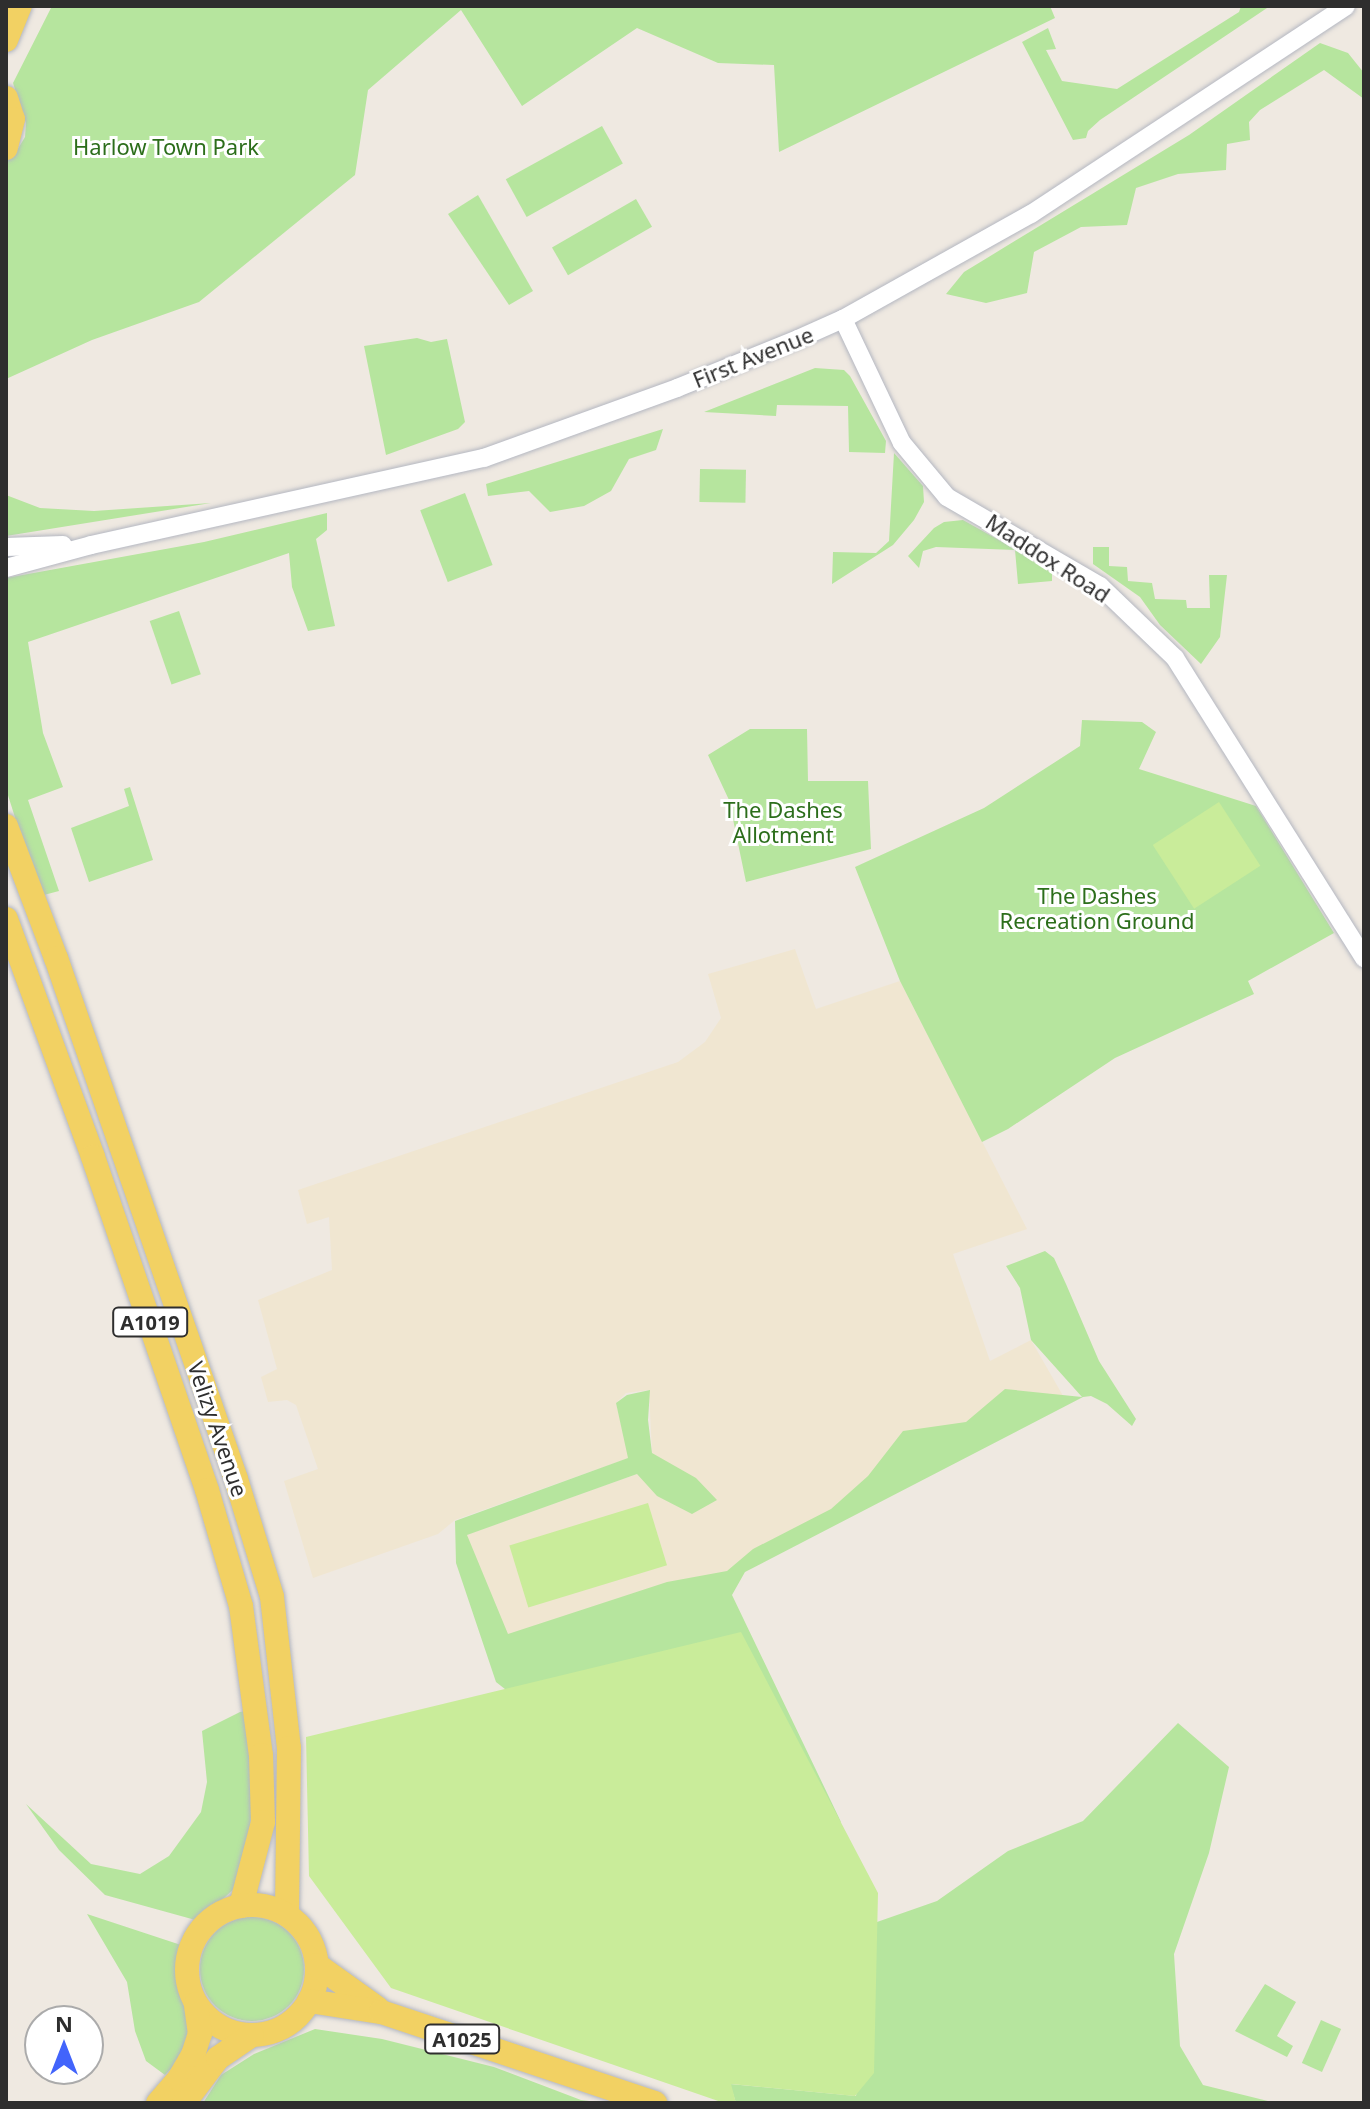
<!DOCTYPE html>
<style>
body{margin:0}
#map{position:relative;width:1370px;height:2109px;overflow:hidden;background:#efe9e1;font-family:"Noto Sans",sans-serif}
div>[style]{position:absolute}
.education>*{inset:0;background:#f0e6d1}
.green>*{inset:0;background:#b6e59e;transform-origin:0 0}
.round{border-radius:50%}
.pitch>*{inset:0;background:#c9ec9a;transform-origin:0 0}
.roads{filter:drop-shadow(0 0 2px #b4b7c1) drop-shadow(0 0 2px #b4b7c1)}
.minor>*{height:18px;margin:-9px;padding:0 9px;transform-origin:9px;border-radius:9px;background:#fff}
.major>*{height:24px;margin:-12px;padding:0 12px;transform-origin:12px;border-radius:12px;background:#f2d163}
.major>.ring{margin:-12px;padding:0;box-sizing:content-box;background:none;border:24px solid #f2d163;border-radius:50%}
span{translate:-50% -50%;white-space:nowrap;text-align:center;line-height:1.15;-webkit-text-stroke:6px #fff;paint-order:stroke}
.shield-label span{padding:2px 6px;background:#fff;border:2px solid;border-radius:6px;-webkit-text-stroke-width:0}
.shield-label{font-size:20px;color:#2e2e2e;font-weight:700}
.park-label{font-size:22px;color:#2c6e1b}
.street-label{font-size:22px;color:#2e2e2e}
.frame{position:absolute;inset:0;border:8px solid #2e2e2e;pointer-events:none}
.north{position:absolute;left:24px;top:2005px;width:80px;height:80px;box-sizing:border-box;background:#fff;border:2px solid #ababab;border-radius:50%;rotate:0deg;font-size:22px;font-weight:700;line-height:32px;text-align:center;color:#2e2e2e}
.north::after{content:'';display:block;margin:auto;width:28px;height:36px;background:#4264fb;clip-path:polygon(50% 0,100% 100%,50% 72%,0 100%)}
</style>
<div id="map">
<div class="education">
<i style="clip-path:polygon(795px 949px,816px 1009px,900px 981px,1027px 1229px,953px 1254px,990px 1361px,1031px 1340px,1066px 1401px,725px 1581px,509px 1653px,466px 1535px,637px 1474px,652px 1453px,649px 1390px,626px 1393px,616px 1403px,629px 1458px,455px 1520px,438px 1534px,313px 1578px,284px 1481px,318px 1469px,296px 1405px,287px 1400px,268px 1402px,261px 1377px,277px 1369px,258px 1300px,332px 1270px,329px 1217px,307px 1224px,298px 1190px,678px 1062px,705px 1042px,721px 1018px,708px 974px)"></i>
</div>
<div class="green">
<i style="clip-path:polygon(52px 6px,1050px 6px,1055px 18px,779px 152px,774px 65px,718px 63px,637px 28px,522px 106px,461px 10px,368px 90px,355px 175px,199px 302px,92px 340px,6px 379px,6px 155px,16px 152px,25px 137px,26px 123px,13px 83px)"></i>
<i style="clip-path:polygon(1241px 6px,1270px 6px,1100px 120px,1088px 131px,1086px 138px,1073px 140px,1022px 42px,1048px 28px,1056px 49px,1046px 50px,1062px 81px,1117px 89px,1239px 12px)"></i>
<i style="clip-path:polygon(1320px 43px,1348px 53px,1364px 73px,1364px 99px,1324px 70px,1260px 110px,1249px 122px,1250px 140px,1227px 144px,1226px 170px,1178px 174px,1136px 188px,1127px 225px,1081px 227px,1034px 252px,1027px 293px,986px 303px,946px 294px,964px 272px,1189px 135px)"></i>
<i style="left:602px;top:126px;width:43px;height:110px;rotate:61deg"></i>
<i style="clip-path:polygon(478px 195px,533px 291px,509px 305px,448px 214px)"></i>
<i style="left:636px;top:199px;width:32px;height:97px;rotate:60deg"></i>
<i style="clip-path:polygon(417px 338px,431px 342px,447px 339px,465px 422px,458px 429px,386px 455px,364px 346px)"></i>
<i style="clip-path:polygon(815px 368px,844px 370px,850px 376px,886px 441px,885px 453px,849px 452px,848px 406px,777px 405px,776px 416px,704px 412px)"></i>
<i style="clip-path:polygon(663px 429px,656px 450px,629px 459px,611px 491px,584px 506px,550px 512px,529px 491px,488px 496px,486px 484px)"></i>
<i style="clip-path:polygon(894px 453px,923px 486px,924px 502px,914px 520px,893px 545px,832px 584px,833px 552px,876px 553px,889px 541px)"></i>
<i style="left:700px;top:469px;width:46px;height:33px;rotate:1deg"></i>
<i style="left:465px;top:493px;width:77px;height:48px;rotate:69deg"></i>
<i style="clip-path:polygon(6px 495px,40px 508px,94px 511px,211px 503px,6px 536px)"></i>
<i style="clip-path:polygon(327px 513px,327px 530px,316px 539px,335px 626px,308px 631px,292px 587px,289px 553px,28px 642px,43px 733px,63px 787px,28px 800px,59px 891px,40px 896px,6px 789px,6px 578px,204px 542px)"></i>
<i style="clip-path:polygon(963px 520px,1006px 544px,1052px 573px,1052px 581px,1018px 584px,1015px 550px,936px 547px,923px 551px,919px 568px,908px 556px,934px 528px,944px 522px)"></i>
<i style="clip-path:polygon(1093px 547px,1109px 547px,1109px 566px,1127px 567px,1128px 581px,1152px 583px,1155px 599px,1186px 600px,1187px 608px,1210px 608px,1209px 575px,1227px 575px,1220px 637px,1201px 664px,1160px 625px,1140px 597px,1093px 564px)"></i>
<i style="left:179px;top:611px;width:67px;height:31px;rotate:71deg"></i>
<i style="clip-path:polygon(1082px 720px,1142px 722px,1156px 732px,1139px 769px,1256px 806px,1334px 933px,1248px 981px,1254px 994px,1115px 1058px,1008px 1129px,982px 1142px,900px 981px,855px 867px,984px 808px,1080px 746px)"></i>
<i style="clip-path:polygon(750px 729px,807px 729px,808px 781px,868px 781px,871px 849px,746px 882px,729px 800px,708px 755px)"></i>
<i style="clip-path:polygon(130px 787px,153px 860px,89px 882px,71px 828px,129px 806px,124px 789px)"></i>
<i style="clip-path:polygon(1045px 1251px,1054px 1258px,1066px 1284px,1099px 1361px,1136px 1419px,1132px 1426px,1107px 1404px,1091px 1396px,1083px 1397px,745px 1572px,732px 1595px,841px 1822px,543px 1719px,496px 1682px,456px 1563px,455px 1521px,628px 1458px,616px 1403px,627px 1395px,650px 1390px,648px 1420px,652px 1453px,696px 1478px,717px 1500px,692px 1514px,657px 1496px,637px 1474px,467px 1535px,508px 1634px,667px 1582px,727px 1571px,753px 1549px,831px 1509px,868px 1476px,903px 1431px,966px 1422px,1005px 1389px,1082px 1397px,1031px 1340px,1020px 1288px,1006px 1266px)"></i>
<i style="clip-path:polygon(252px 1710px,255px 1791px,244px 1867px,237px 1886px,199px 1921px,105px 1895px,59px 1850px,26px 1804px,91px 1864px,140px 1874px,169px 1856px,201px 1812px,207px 1782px,202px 1731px,240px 1712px)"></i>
<i style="clip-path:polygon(1178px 1723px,1229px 1767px,1209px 1853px,1174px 1954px,1180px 2046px,1203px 2085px,1276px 2103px,736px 2103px,730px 2084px,856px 2096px,874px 1982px,877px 1922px,937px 1901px,1008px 1851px,1083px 1821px)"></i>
<i style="clip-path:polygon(87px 1914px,181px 1945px,177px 1977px,190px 2013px,190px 2049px,165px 2075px,146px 2061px,135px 2031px,127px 1982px)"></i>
<i class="round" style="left:200px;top:1917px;width:104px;height:104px"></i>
<i style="clip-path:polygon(1265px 1984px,1296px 2002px,1277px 2036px,1293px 2046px,1287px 2057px,1235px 2031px)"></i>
<i style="left:1321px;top:2020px;width:22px;height:47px;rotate:24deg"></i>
<i style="clip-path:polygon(315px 2029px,382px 2039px,494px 2067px,581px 2100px,606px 2103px,203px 2103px,221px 2075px,254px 2054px)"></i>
</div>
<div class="pitch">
<i style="left:1219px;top:802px;width:76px;height:79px;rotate:57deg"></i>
<i style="left:648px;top:1503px;width:65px;height:145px;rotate:73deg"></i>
<i style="clip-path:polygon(741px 1632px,878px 1893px,874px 2073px,855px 2096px,731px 2084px,736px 2103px,724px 2103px,391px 1988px,309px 1876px,306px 1737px)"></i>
</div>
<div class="roads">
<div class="minor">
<i style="left:843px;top:319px;width:137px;rotate:64.6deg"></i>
<i style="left:902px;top:443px;width:70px;rotate:50.2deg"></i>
<i style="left:947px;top:497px;width:177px;rotate:30.2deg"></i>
<i style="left:1100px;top:586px;width:104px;rotate:43.8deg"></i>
<i style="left:1175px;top:658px;width:355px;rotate:57.8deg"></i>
<i style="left:6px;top:547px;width:57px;rotate:-2deg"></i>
<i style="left:6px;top:568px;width:88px;rotate:-15.1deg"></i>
<i style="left:91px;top:545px;width:403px;rotate:-12.5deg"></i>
<i style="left:484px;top:458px;width:205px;rotate:-19.9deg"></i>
<i style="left:677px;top:388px;width:131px;rotate:-22deg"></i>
<i style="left:798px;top:339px;width:49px;rotate:-24deg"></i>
<i style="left:843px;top:319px;width:215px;rotate:-29.2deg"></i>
<i style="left:1031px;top:214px;width:377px;rotate:-33.4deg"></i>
</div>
<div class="major">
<i style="left:6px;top:40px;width:37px;rotate:-68deg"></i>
<i style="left:6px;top:98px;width:22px;rotate:72deg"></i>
<i style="left:13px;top:119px;width:30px;rotate:104deg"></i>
<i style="left:6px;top:826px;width:141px;rotate:69.3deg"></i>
<i style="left:56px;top:958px;width:551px;rotate:70.94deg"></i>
<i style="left:236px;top:1479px;width:123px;rotate:73deg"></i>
<i style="left:272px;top:1597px;width:152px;rotate:83.6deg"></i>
<i style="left:289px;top:1748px;width:167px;rotate:90.7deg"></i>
<i style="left:6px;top:919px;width:253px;rotate:69.9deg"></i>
<i style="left:93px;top:1157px;width:352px;rotate:71.1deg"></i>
<i style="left:207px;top:1490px;width:121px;rotate:73.7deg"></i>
<i style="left:241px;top:1606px;width:150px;rotate:82.4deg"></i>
<i style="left:261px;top:1755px;width:67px;rotate:88.3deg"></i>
<i style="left:263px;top:1822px;width:87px;rotate:104.7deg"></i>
<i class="ring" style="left:187px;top:1905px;width:106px;height:106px"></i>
<i style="left:317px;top:1965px;width:74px;rotate:35.6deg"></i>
<i style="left:309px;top:2001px;width:73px;rotate:8.7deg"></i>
<i style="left:381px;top:2012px;width:289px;rotate:18.4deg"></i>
<i style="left:158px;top:2103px;width:32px;rotate:-49deg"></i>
<i style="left:179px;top:2079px;width:28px;rotate:-60deg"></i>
<i style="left:193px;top:2055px;width:22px;rotate:-72deg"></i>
<i style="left:200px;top:2034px;width:30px;rotate:-98deg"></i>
<i style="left:184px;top:2103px;width:56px;rotate:-52.9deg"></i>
<i style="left:218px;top:2058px;width:41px;rotate:-34.1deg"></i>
</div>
</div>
<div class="shield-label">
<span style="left:150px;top:1322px">A1019</span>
<span style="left:462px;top:2039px">A1025</span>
</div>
<div class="park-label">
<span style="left:166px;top:147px">Harlow Town Park</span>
<span style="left:783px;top:822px">The Dashes<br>Allotment</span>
<span style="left:1097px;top:908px">The Dashes<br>Recreation Ground</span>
</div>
<div class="street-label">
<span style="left:753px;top:357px;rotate:-22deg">First Avenue</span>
<span style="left:1048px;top:558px;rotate:33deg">Maddox Road</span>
<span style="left:218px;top:1429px;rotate:71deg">Velizy Avenue</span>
</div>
<div class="frame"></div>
<div class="north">N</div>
</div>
